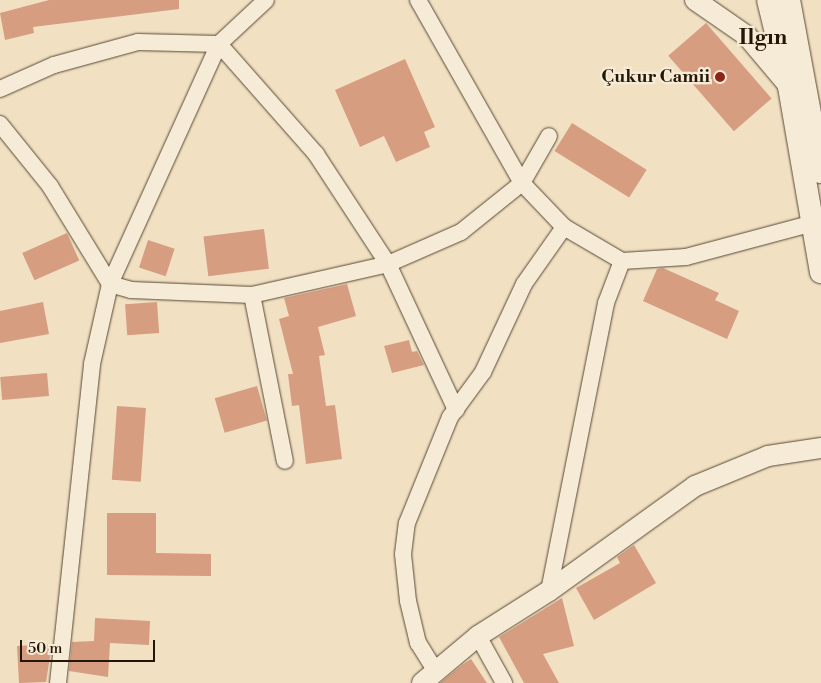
<!DOCTYPE html>
<meta charset="utf-8">
<style>
body{margin:0}
#map{position:relative;width:821px;height:683px;overflow:hidden;background:#f1e0c2;font-family:"Libre Bodoni",serif}
div>[style]{position:absolute}
.building>*{inset:0;background:#d69d81;transform-origin:0 0}
.roads{filter:drop-shadow(0 0 1px #574834) drop-shadow(0 0 1px #574834)}
.minor>*{height:16px;margin:-8px;padding:0 8px;transform-origin:8px;border-radius:8px;background:#f6ebd7}
.tertiary>*{height:20px;margin:-10px;padding:0 10px;transform-origin:10px;border-radius:10px;background:#f6ebd7}
.secondary>*{height:22px;margin:-11px;padding:0 11px;transform-origin:11px;border-radius:11px;background:#f6ebd7}
.dots>*{width:14px;height:14px;translate:-50% -50%;box-sizing:border-box;border:2px solid #f6ebd7;border-radius:50%}
span{translate:-50% -50%;white-space:nowrap;text-align:center;line-height:1.15;-webkit-text-stroke:4.5px #f6ebd7;paint-order:stroke}
.poi-label{font-size:18px;color:#241605;font-weight:700}
.right{translate:-100% -50%;text-align:right}
.district-label{font-size:22px;color:#241605;font-weight:700}
.scale{position:absolute;left:20px;top:640px;width:135px;height:22px;box-sizing:border-box;border:2px solid #241605;border-top:0;padding-left:6px;font-size:15px;line-height:18px;white-space:nowrap;color:#241605;-webkit-text-stroke:4px #f6ebd7;paint-order:stroke}
</style>
<div id="map">
<div class="building">
<i style="clip-path:polygon(49px 0,179px 0,179px 9px,33px 27px,34px 33px,5px 40px,0 13px)"></i>
<i style="left:706px;top:23px;width:100px;height:50px;rotate:49deg"></i>
<i style="clip-path:polygon(405px 59px,435px 127px,424px 132px,430px 147px,396px 162px,384px 136px,360px 147px,335px 90px)"></i>
<i style="left:572px;top:123px;width:88px;height:33px;rotate:32deg"></i>
<i style="left:264px;top:229px;width:40px;height:61px;rotate:83deg"></i>
<i style="left:67px;top:233px;width:30px;height:49px;rotate:66deg"></i>
<i style="left:148px;top:240px;width:28px;height:29px;rotate:18deg"></i>
<i style="clip-path:polygon(663px 268px,719px 293px,715px 300px,739px 311px,727px 339px,643px 301px,657px 269px)"></i>
<i style="clip-path:polygon(347px 284px,356px 316px,318px 327px,325px 355px,319px 356px,326px 406px,335px 405px,342px 459px,306px 464px,299px 405px,292px 406px,288px 374px,293px 374px,279px 319px,289px 316px,284px 298px)"></i>
<i style="clip-path:polygon(43px 302px,49px 334px,0 343px,0 311px)"></i>
<i style="left:157px;top:302px;width:31px;height:32px;rotate:86deg"></i>
<i style="clip-path:polygon(409px 340px,412px 352px,417px 351px,424px 365px,392px 373px,384px 346px)"></i>
<i style="left:47px;top:373px;width:23px;height:47px;rotate:85deg"></i>
<i style="left:257px;top:386px;width:36px;height:44px;rotate:74deg"></i>
<i style="left:117px;top:406px;width:29px;height:74px;rotate:4deg"></i>
<i style="clip-path:polygon(107px 513px,156px 513px,156px 553px,211px 554px,211px 576px,107px 575px)"></i>
<i style="clip-path:polygon(634px 545px,656px 583px,594px 620px,576px 588px,620px 563px,617px 557px)"></i>
<i style="clip-path:polygon(562px 598px,574px 646px,543px 654px,559px 683px,524px 683px,499px 637px)"></i>
<i style="clip-path:polygon(95px 618px,150px 621px,149px 645px,110px 643px,108px 677px,69px 671px,72px 642px,94px 641px)"></i>
<i style="clip-path:polygon(52px 644px,46px 682px,19px 683px,17px 646px)"></i>
<i style="clip-path:polygon(471px 659px,487px 683px,440px 683px,462px 665px)"></i>
</div>
<div class="roads">
<div class="minor">
<i style="left:418px;top:0;width:210px;rotate:60.4deg"></i>
<i style="left:522px;top:183px;width:61px;rotate:46.3deg"></i>
<i style="left:564px;top:227px;width:67px;rotate:30.4deg"></i>
<i style="left:622px;top:261px;width:64px;rotate:-3.6deg"></i>
<i style="left:686px;top:257px;width:132px;rotate:-14.9deg"></i>
<i style="left:0;top:89px;width:59px;rotate:-24deg"></i>
<i style="left:54px;top:65px;width:87px;rotate:-15.3deg"></i>
<i style="left:138px;top:42px;width:81px;rotate:1.4deg"></i>
<i style="left:219px;top:44px;width:147px;rotate:48.6deg"></i>
<i style="left:316px;top:154px;width:131px;rotate:56.8deg"></i>
<i style="left:388px;top:264px;width:161px;rotate:65deg"></i>
<i style="left:0;top:124px;width:80px;rotate:51.1deg"></i>
<i style="left:50px;top:186px;width:115px;rotate:58.5deg"></i>
<i style="left:110px;top:284px;width:22px;rotate:16deg"></i>
<i style="left:131px;top:290px;width:121px;rotate:2.4deg"></i>
<i style="left:252px;top:295px;width:139px;rotate:-12.8deg"></i>
<i style="left:388px;top:264px;width:80px;rotate:-23.7deg"></i>
<i style="left:461px;top:232px;width:78px;rotate:-38.8deg"></i>
<i style="left:522px;top:183px;width:54px;rotate:-60.1deg"></i>
<i style="left:252px;top:295px;width:169px;rotate:78.8deg"></i>
<i style="left:549px;top:591px;width:294px;rotate:-78.8deg"></i>
<i style="left:606px;top:303px;width:45px;rotate:-69.1deg"></i>
<i style="left:478px;top:636px;width:54px;rotate:61deg"></i>
<i style="left:435px;top:670px;width:32px;rotate:-122deg"></i>
<i style="left:418px;top:643px;width:43px;rotate:-103.4deg"></i>
<i style="left:408px;top:601px;width:47px;rotate:-96.1deg"></i>
<i style="left:403px;top:554px;width:31px;rotate:-83deg"></i>
<i style="left:407px;top:523px;width:114px;rotate:-67.9deg"></i>
<i style="left:450px;top:417px;width:56px;rotate:-53.7deg"></i>
<i style="left:483px;top:372px;width:97px;rotate:-65deg"></i>
<i style="left:524px;top:284px;width:70px;rotate:-54.9deg"></i>
<i style="left:58px;top:683px;width:321px;rotate:-83.9deg"></i>
<i style="left:92px;top:364px;width:82px;rotate:-77.3deg"></i>
<i style="left:110px;top:284px;width:264px;rotate:-65.6deg"></i>
<i style="left:219px;top:44px;width:64px;rotate:-43.1deg"></i>
</div>
<div class="tertiary">
<i style="left:695px;top:0;width:63px;rotate:34.7deg"></i>
<i style="left:747px;top:36px;width:67px;rotate:49.9deg"></i>
<i style="left:422px;top:683px;width:73px;rotate:-40deg"></i>
<i style="left:478px;top:636px;width:84px;rotate:-32.4deg"></i>
<i style="left:549px;top:591px;width:180px;rotate:-35.7deg"></i>
<i style="left:695px;top:486px;width:79px;rotate:-22.3deg"></i>
<i style="left:768px;top:456px;width:54px;rotate:-8.6deg"></i>
</div>
<div class="secondary">
<i style="left:768px;top:0;width:89px;rotate:76.4deg"></i>
<i style="left:789px;top:87px;width:188px;rotate:80.2deg"></i>
<i style="left:789px;top:0;width:175px;rotate:79.5deg"></i>
</div>
</div>
<div class="dots">
<i style="left:720px;top:77px;background:#8f2418"></i>
</div>
<div class="poi-label">
<span class="right" style="left:710px;top:77px">Çukur Camii</span>
</div>
<div class="district-label">
<span style="left:763px;top:38px">Ilgın</span>
</div>
<div class="scale">50 m</div>
</div>
